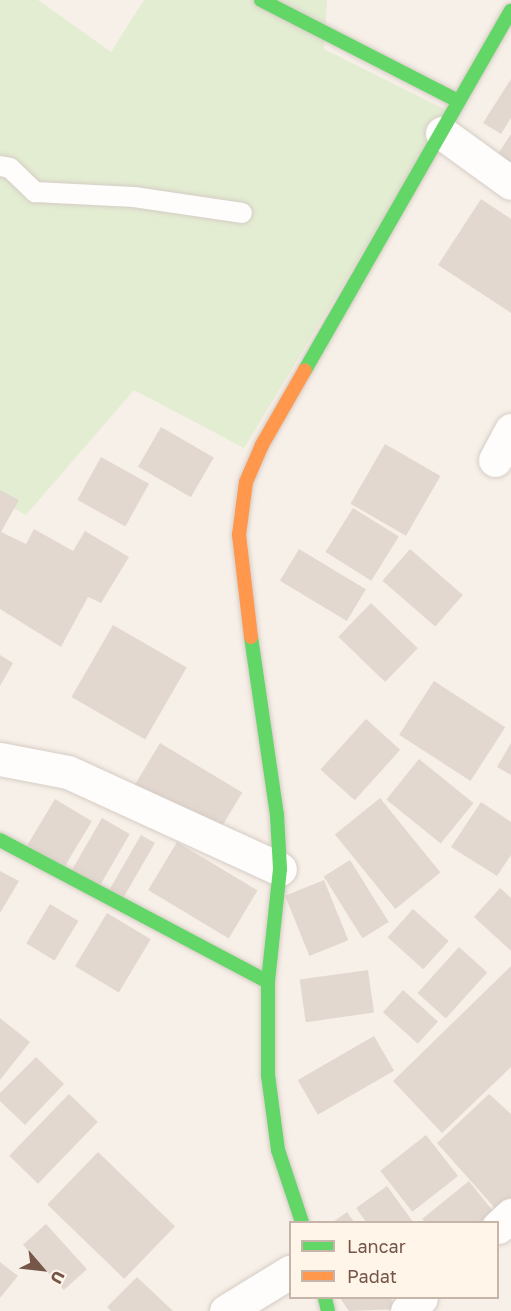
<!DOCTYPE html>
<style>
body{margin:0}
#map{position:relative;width:511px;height:1311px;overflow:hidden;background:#f7f0e8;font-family:"Golos Text",sans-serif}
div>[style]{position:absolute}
.green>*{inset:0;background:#e3edd2}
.building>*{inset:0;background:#e3d8d0;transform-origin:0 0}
.roads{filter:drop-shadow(0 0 2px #d5ccc5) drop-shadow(0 0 2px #d5ccc5)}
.lane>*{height:20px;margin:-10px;padding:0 10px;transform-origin:10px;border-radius:10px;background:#fefdfc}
.street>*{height:33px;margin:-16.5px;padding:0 16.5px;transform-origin:16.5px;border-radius:16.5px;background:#fefdfc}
.fast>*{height:14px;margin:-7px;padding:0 7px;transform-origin:7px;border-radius:7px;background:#63d668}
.slow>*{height:14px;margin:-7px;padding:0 7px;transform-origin:7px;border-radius:7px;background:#ff974d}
span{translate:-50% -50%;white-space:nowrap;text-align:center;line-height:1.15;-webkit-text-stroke:6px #fff5e9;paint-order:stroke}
.legend{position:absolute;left:289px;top:1221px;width:210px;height:78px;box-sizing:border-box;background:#fff5e9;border:2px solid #c8b5a9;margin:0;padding:8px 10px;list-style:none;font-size:18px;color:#755648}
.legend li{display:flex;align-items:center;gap:12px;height:30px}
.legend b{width:30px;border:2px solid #c8b5a9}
.north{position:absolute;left:12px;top:1239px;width:60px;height:60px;-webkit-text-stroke:4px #fff5e9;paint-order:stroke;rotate:118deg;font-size:16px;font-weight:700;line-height:24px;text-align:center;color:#755648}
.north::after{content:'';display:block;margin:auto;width:21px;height:27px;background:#755648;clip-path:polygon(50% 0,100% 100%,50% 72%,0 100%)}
</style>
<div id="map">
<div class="green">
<i style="clip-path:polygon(0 0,38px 0,111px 52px,144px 0,327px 0,324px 49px,448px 111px,244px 448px,134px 390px,26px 515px,0 501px)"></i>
</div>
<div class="building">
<i style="clip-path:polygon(511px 79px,511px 118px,501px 134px,483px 123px)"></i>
<i style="clip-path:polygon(511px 134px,511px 163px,498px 154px)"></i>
<i style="clip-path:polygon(481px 199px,511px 219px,511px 313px,438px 265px)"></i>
<i style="left:161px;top:427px;width:61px;height:46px;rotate:30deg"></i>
<i style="left:385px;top:444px;width:64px;height:69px;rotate:30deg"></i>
<i style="left:101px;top:457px;width:55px;height:49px;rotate:29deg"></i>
<i style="clip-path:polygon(0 490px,19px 500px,1px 532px,26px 544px,34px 529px,73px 551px,85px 531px,129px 557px,101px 603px,88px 597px,61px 647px,0 609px)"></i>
<i style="left:353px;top:508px;width:54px;height:52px;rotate:32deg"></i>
<i style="left:299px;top:549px;width:78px;height:37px;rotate:31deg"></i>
<i style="left:410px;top:549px;width:70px;height:42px;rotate:41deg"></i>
<i style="left:371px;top:603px;width:65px;height:47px;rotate:44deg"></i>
<i style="left:113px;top:625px;width:85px;height:83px;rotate:30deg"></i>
<i style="clip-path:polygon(0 655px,13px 663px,0 686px)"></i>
<i style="left:434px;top:681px;width:85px;height:64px;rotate:33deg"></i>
<i style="left:366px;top:719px;width:46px;height:68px;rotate:42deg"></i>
<i style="left:160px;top:743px;width:96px;height:49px;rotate:31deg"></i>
<i style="clip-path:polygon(511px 743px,511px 775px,497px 767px)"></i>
<i style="left:419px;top:759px;width:70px;height:52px;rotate:39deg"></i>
<i style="left:380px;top:798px;width:96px;height:58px;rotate:51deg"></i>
<i style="left:55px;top:799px;width:43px;height:55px;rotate:31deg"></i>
<i style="clip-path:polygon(481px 802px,511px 822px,511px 855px,497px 876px,451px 847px)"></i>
<i style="left:102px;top:818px;width:32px;height:61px;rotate:30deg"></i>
<i style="left:141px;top:835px;width:16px;height:68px;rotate:30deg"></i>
<i style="left:177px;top:842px;width:94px;height:56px;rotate:31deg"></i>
<i style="left:350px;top:860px;width:73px;height:31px;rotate:58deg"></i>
<i style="clip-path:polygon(0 871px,19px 881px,0 913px)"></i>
<i style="left:324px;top:880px;width:65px;height:42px;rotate:68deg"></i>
<i style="clip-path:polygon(500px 888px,511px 898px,511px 951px,474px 917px)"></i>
<i style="left:50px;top:904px;width:33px;height:46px;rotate:31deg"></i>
<i style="left:413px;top:909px;width:48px;height:38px;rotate:42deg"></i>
<i style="left:107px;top:913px;width:51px;height:62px;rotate:31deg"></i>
<i style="left:459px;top:947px;width:38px;height:62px;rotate:42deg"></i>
<i style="clip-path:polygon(511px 966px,511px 1067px,442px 1133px,393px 1081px)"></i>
<i style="left:368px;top:970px;width:43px;height:69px;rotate:82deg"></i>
<i style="left:403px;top:990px;width:47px;height:30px;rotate:42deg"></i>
<i style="clip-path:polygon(0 1018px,30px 1042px,0 1080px)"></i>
<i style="left:374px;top:1036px;width:40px;height:88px;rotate:60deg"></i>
<i style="clip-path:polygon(36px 1057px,64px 1084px,25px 1125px,0 1101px,0 1093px)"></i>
<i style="left:69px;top:1094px;width:40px;height:86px;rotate:44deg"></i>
<i style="clip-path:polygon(489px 1094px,511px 1114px,511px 1205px,501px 1215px,437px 1143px)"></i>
<i style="left:426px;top:1135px;width:52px;height:58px;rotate:52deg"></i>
<i style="left:98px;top:1152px;width:107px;height:73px;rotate:44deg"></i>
<i style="clip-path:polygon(469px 1181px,496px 1215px,487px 1222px,425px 1222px,422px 1219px)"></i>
<i style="clip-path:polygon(387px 1186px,413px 1222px,366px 1222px,356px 1208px)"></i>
<i style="clip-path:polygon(347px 1212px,354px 1222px,333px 1222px)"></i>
<i style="left:46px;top:1224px;width:61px;height:31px;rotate:48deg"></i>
<i style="clip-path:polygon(0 1262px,18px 1276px,0 1298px)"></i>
<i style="clip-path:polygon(137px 1277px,173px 1311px,111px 1311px,107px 1307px)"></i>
<i style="clip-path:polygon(340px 1298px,390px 1298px,398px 1309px,349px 1311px)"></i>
</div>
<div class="roads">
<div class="lane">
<i style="left:0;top:166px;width:10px;rotate:11deg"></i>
<i style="left:10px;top:168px;width:35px;rotate:44deg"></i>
<i style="left:35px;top:192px;width:99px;rotate:2.9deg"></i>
<i style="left:134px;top:197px;width:109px;rotate:8.4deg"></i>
</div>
<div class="street">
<i style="left:442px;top:133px;width:85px;rotate:35.9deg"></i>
<i style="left:495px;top:460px;width:34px;rotate:-62deg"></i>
<i style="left:0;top:759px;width:69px;rotate:10.8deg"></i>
<i style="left:68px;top:772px;width:233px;rotate:24.6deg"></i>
<i style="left:498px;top:1227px;width:18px;rotate:-43deg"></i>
<i style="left:226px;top:1311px;width:75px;rotate:-31.4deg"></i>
<i style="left:407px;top:1311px;width:19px;rotate:-43deg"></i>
</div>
<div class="fast">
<i style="left:261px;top:0;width:221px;rotate:27.1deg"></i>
<i style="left:305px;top:370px;width:414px;rotate:-60.2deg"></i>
<i style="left:251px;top:637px;width:180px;rotate:81.7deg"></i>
<i style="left:277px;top:815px;width:54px;rotate:86.8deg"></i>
<i style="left:280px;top:869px;width:114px;rotate:96.1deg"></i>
<i style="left:268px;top:982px;width:93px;rotate:90deg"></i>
<i style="left:268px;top:1075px;width:76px;rotate:82.4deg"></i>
<i style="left:278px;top:1150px;width:76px;rotate:71.6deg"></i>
<i style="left:0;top:840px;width:303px;rotate:27.9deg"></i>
<i style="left:325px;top:1298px;width:13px;rotate:77deg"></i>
</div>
<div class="slow">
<i style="left:251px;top:637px;width:103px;rotate:-96.7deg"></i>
<i style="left:239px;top:535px;width:53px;rotate:-82.5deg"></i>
<i style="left:246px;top:482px;width:40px;rotate:-66.6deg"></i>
<i style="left:262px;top:445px;width:86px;rotate:-60.2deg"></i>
</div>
</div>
<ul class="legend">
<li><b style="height:8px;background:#63d668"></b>Lancar</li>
<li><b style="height:8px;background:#ff974d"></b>Padat</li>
</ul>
<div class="north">U</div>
</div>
